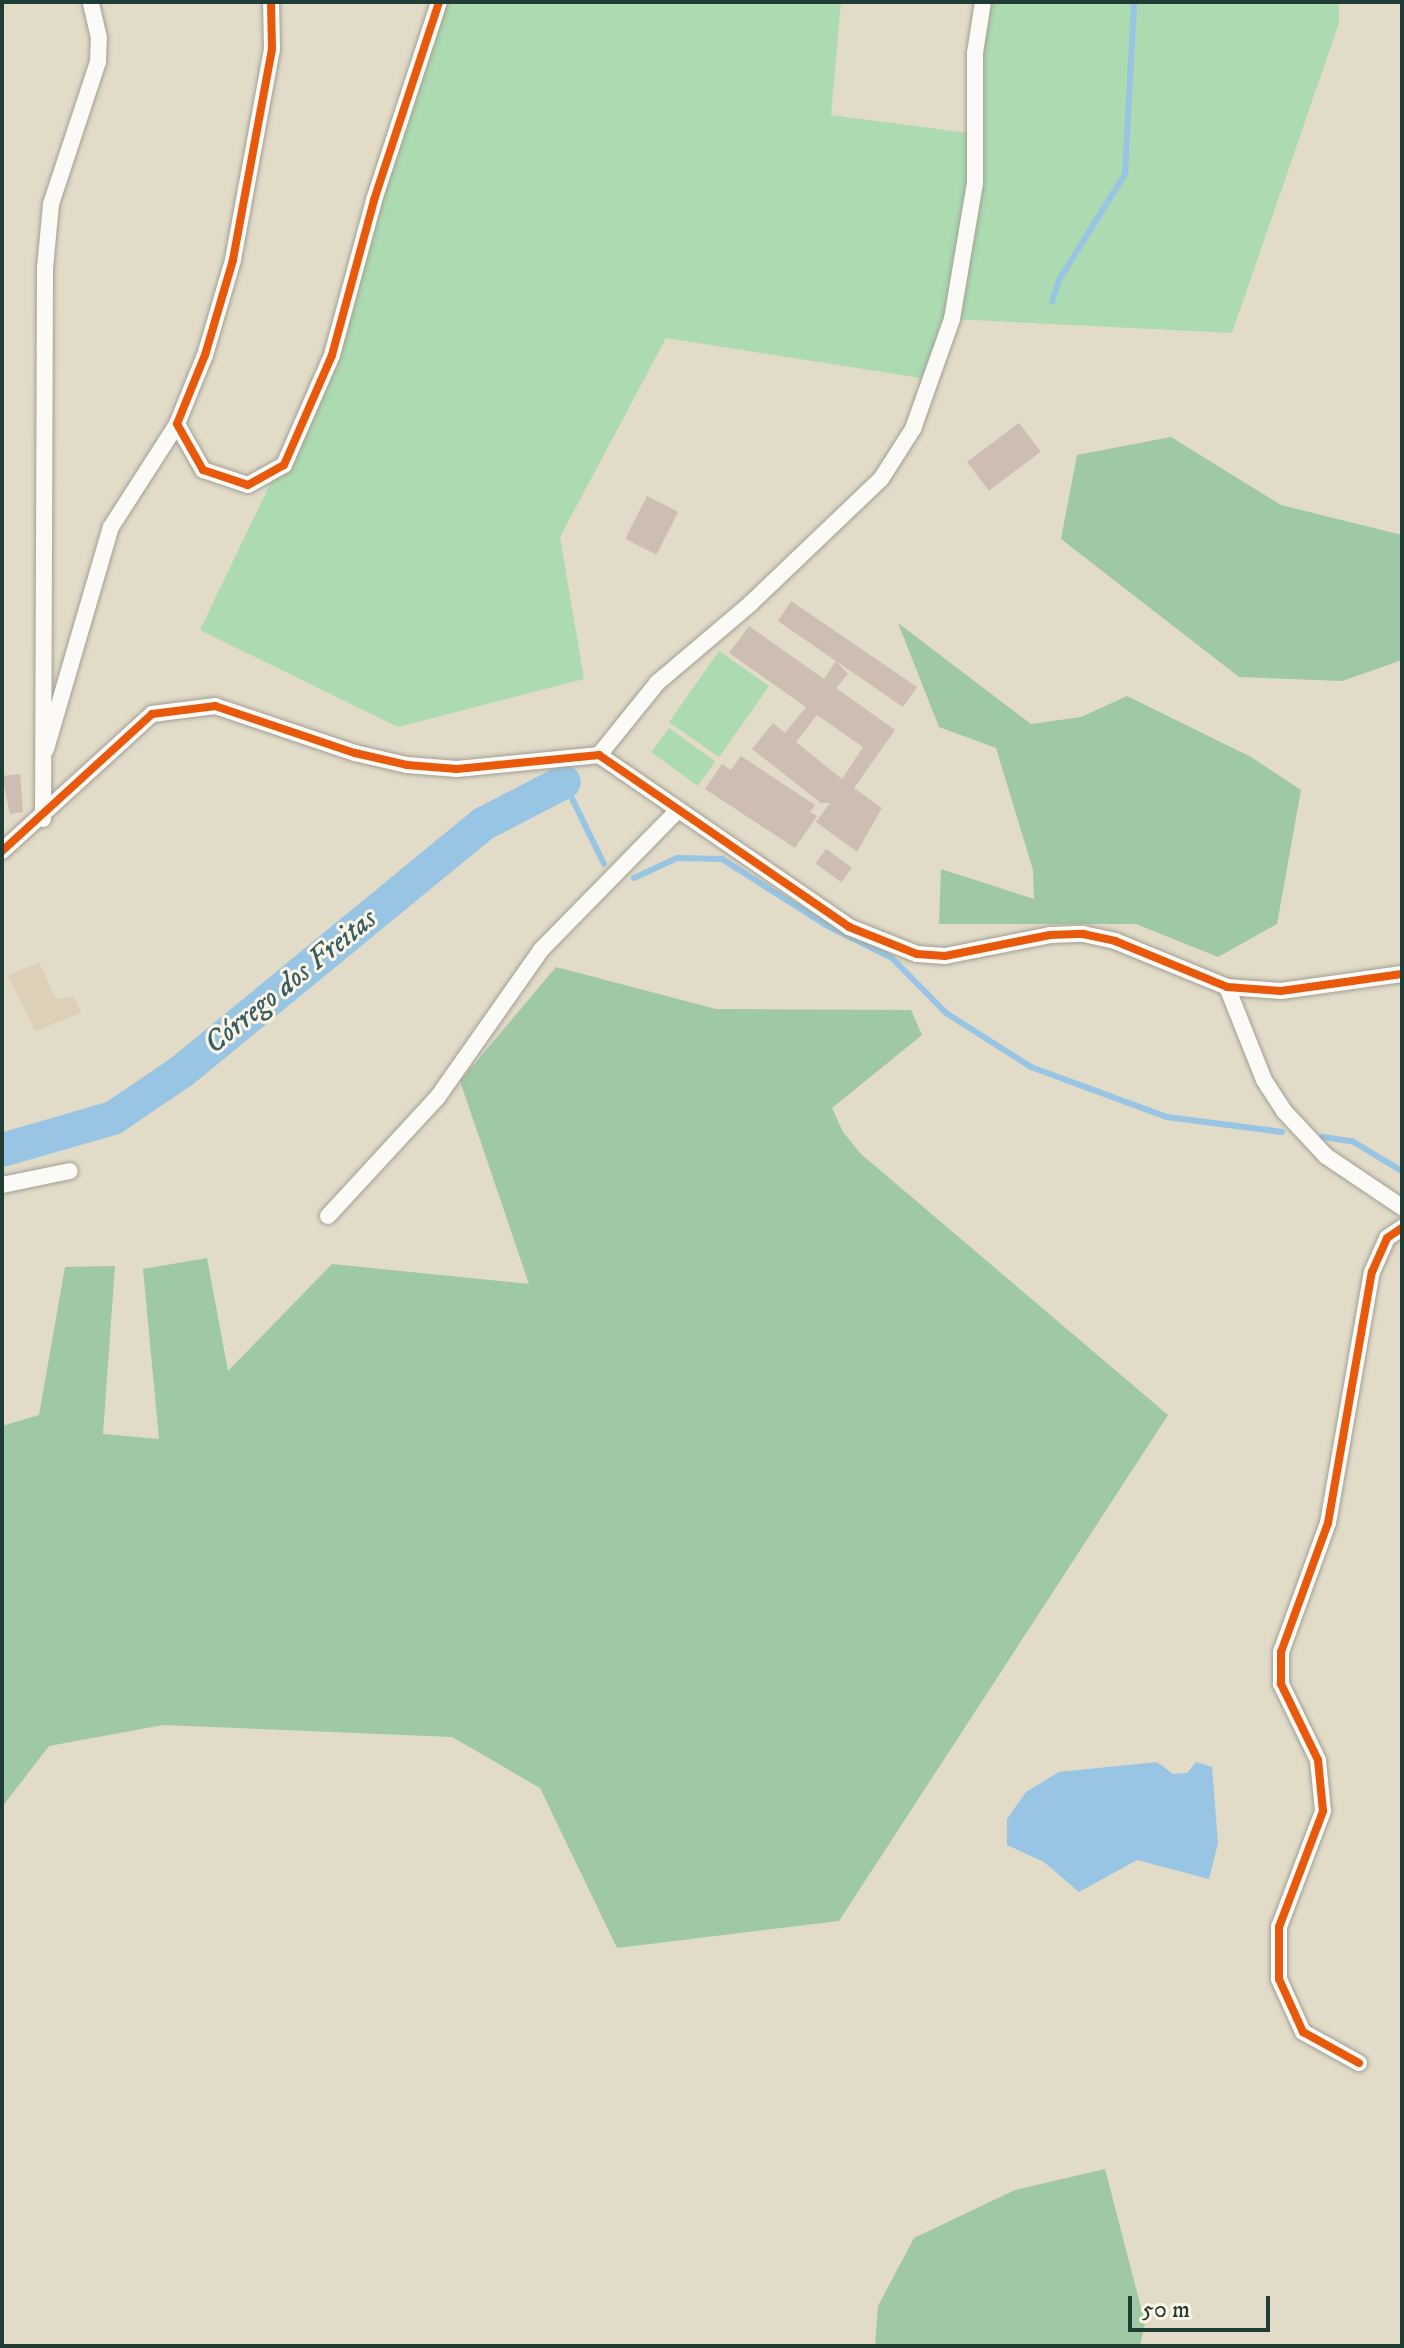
<!DOCTYPE html>
<meta charset="utf-8">
<style>
body{margin:0}
#map{position:relative;width:1404px;height:2348px;overflow:hidden;background:#e2dbc8;font-family:"IM FELL DW Pica",serif}
div>[style]{position:absolute}
.built>*{inset:0;background:#decfb9}
.green>*{inset:0;background:#acdab1;transform-origin:0 0}
.forest>*{inset:0;background:#9fc8a4}
.water>*{inset:0;background:#97c5e3}
.stream>*{height:6px;margin:-3px;padding:0 3px;transform-origin:3px;border-radius:3px;background:#97c5e3}
.river>*{height:34px;margin:-17px;padding:0 17px;transform-origin:17px;border-radius:17px;background:#97c5e3}
.building>*{inset:0;background:#cdbdb3;transform-origin:0 0}
.roads{filter:drop-shadow(0 0 2px #a1a094) drop-shadow(0 0 2px #a1a094)}
.minor>*{height:16px;margin:-8px;padding:0 8px;transform-origin:8px;border-radius:8px;background:#fbfaf7}
.cycleway>*{height:8px;margin:-4px;padding:0 4px;transform-origin:4px;border-radius:4px;background:#e8590c}
span{translate:-50% -50%;white-space:nowrap;text-align:center;line-height:1.15;-webkit-text-stroke:6px #fcf5e5;paint-order:stroke}
.water-label{font-size:30px;color:#355d62;font-style:italic}
.frame{position:absolute;inset:0;border:4px solid #1f3d34;pointer-events:none}
.scale{position:absolute;left:1128px;top:2296px;width:142px;height:36px;box-sizing:border-box;border:4px solid #1f3d34;border-top:0;padding-left:10px;font-size:24px;line-height:28px;white-space:nowrap;color:#1f3d34;-webkit-text-stroke:6px #fcf5e5;paint-order:stroke}
</style>
<div id="map">
<div class="built">
<i style="clip-path:polygon(39px 962px,56px 999px,74px 996px,81px 1013px,35px 1031px,8px 976px)"></i>
</div>
<div class="green">
<i style="clip-path:polygon(440px 2px,841px 2px,831px 115px,968px 133px,988px 2px,1339px 2px,1339px 23px,1232px 333px,952px 319px,933px 380px,666px 338px,560px 537px,584px 679px,398px 727px,200px 630px,332px 355px)"></i>
<i style="left:719px;top:651px;width:61px;height:87px;rotate:35deg"></i>
<i style="left:669px;top:728px;width:57px;height:30px;rotate:36deg"></i>
</div>
<div class="forest">
<i style="clip-path:polygon(1171px 437px,1281px 505px,1402px 535px,1402px 660px,1342px 681px,1239px 677px,1061px 539px,1077px 455px)"></i>
<i style="clip-path:polygon(898px 623px,1031px 724px,1081px 717px,1127px 696px,1251px 757px,1301px 790px,1277px 924px,1218px 957px,1136px 924px,939px 924px,941px 869px,1034px 899px,1033px 870px,996px 748px,939px 727px)"></i>
<i style="clip-path:polygon(556px 967px,716px 1009px,911px 1010px,922px 1035px,832px 1108px,843px 1132px,861px 1154px,1168px 1415px,839px 1921px,617px 1948px,540px 1788px,452px 1737px,163px 1725px,49px 1746px,2px 1807px,2px 1426px,39px 1415px,65px 1267px,115px 1266px,103px 1434px,159px 1439px,143px 1269px,207px 1258px,228px 1371px,332px 1264px,529px 1284px,460px 1081px)"></i>
<i style="clip-path:polygon(1105px 2169px,1145px 2323px,1140px 2346px,875px 2346px,878px 2306px,914px 2238px,1015px 2190px)"></i>
</div>
<div class="water">
<i style="clip-path:polygon(1157px 1762px,1173px 1774px,1187px 1773px,1196px 1762px,1212px 1767px,1218px 1843px,1209px 1879px,1137px 1860px,1079px 1892px,1044px 1862px,1007px 1845px,1007px 1819px,1026px 1792px,1059px 1772px)"></i>
</div>
<div class="stream">
<i style="left:1052px;top:302px;width:23px;rotate:-72deg"></i>
<i style="left:1059px;top:280px;width:125px;rotate:-58.1deg"></i>
<i style="left:1125px;top:174px;width:172px;rotate:-87deg"></i>
<i style="left:564px;top:782px;width:91px;rotate:64deg"></i>
<i style="left:634px;top:878px;width:47px;rotate:-24.9deg"></i>
<i style="left:677px;top:858px;width:45px;rotate:1.3deg"></i>
<i style="left:722px;top:859px;width:123px;rotate:32.4deg"></i>
<i style="left:826px;top:925px;width:74px;rotate:26.6deg"></i>
<i style="left:892px;top:958px;width:77px;rotate:45.5deg"></i>
<i style="left:946px;top:1013px;width:101px;rotate:32.4deg"></i>
<i style="left:1031px;top:1067px;width:145px;rotate:20.2deg"></i>
<i style="left:1167px;top:1117px;width:116px;rotate:7.4deg"></i>
<i style="left:1322px;top:1137px;width:30px;rotate:8deg"></i>
<i style="left:1352px;top:1141px;width:58px;rotate:31deg"></i>
</div>
<div class="river">
<i style="left:2px;top:1150px;width:116px;rotate:-16.1deg"></i>
<i style="left:113px;top:1118px;width:82px;rotate:-34.1deg"></i>
<i style="left:181px;top:1072px;width:391px;rotate:-39.4deg"></i>
<i style="left:483px;top:824px;width:91px;rotate:-27.4deg"></i>
</div>
<div class="building">
<i style="left:1019px;top:423px;width:36px;height:65px;rotate:53deg"></i>
<i style="left:647px;top:496px;width:35px;height:48px;rotate:27deg"></i>
<i style="clip-path:polygon(evenodd,791px 601px,917px 687px,903px 707px,836px 661px,848px 674px,836px 688px,895px 730px,854px 788px,882px 808px,857px 852px,816px 822px,830px 803px,821px 803px,752px 749px,773px 723px,785px 733px,806px 707px,729px 653px,749px 626px,824px 679px,836px 661px,778px 621px,791px 601px,817px 715px,863px 747px,842px 779px,796px 742px,817px 715px)"></i>
<i style="clip-path:polygon(741px 756px,815px 805px,810px 812px,817px 816px,795px 848px,705px 789px,722px 764px,731px 770px)"></i>
<i style="clip-path:polygon(20px 774px,23px 812px,10px 814px,2px 776px)"></i>
<i style="left:826px;top:849px;width:32px;height:18px;rotate:36deg"></i>
</div>
<div class="roads">
<div class="minor">
<i style="left:271px;top:2px;width:47px;rotate:88.8deg"></i>
<i style="left:272px;top:49px;width:215px;rotate:100.5deg"></i>
<i style="left:233px;top:260px;width:99px;rotate:106.4deg"></i>
<i style="left:205px;top:355px;width:74px;rotate:112.1deg"></i>
<i style="left:177px;top:424px;width:53px;rotate:60.5deg"></i>
<i style="left:203px;top:470px;width:47px;rotate:18.4deg"></i>
<i style="left:248px;top:485px;width:41px;rotate:-29.1deg"></i>
<i style="left:284px;top:465px;width:120px;rotate:-66.4deg"></i>
<i style="left:332px;top:355px;width:161px;rotate:-74.8deg"></i>
<i style="left:374px;top:200px;width:208px;rotate:-71.8deg"></i>
<i style="left:46px;top:749px;width:231px;rotate:-73.7deg"></i>
<i style="left:111px;top:527px;width:122px;rotate:-57.3deg"></i>
<i style="left:599px;top:755px;width:92px;rotate:-51.1deg"></i>
<i style="left:657px;top:683px;width:122px;rotate:-40.3deg"></i>
<i style="left:750px;top:604px;width:181px;rotate:-43.7deg"></i>
<i style="left:881px;top:479px;width:59px;rotate:-57.4deg"></i>
<i style="left:913px;top:429px;width:117px;rotate:-70.5deg"></i>
<i style="left:952px;top:319px;width:138px;rotate:-80.4deg"></i>
<i style="left:975px;top:183px;width:130px;rotate:-90deg"></i>
<i style="left:975px;top:53px;width:52px;rotate:-81.1deg"></i>
<i style="left:43px;top:819px;width:551px;rotate:-89.79deg"></i>
<i style="left:45px;top:268px;width:64px;rotate:-84.6deg"></i>
<i style="left:51px;top:204px;width:150px;rotate:-71.7deg"></i>
<i style="left:98px;top:62px;width:24px;rotate:-88deg"></i>
<i style="left:99px;top:38px;width:37px;rotate:-103deg"></i>
<i style="left:2px;top:851px;width:203px;rotate:-42.4deg"></i>
<i style="left:152px;top:714px;width:64px;rotate:-7.2deg"></i>
<i style="left:215px;top:706px;width:148px;rotate:18.6deg"></i>
<i style="left:355px;top:753px;width:53px;rotate:13deg"></i>
<i style="left:407px;top:765px;width:50px;rotate:4.6deg"></i>
<i style="left:457px;top:769px;width:143px;rotate:-5.6deg"></i>
<i style="left:599px;top:755px;width:303px;rotate:34.5deg"></i>
<i style="left:849px;top:927px;width:73px;rotate:21.7deg"></i>
<i style="left:917px;top:954px;width:28px;rotate:4deg"></i>
<i style="left:945px;top:956px;width:107px;rotate:-11.3deg"></i>
<i style="left:1050px;top:935px;width:33px;rotate:-2deg"></i>
<i style="left:1083px;top:934px;width:33px;rotate:12deg"></i>
<i style="left:1115px;top:941px;width:121px;rotate:22.3deg"></i>
<i style="left:1227px;top:987px;width:54px;rotate:4.2deg"></i>
<i style="left:1281px;top:991px;width:122px;rotate:-8deg"></i>
<i style="left:1227px;top:987px;width:100px;rotate:68.3deg"></i>
<i style="left:1264px;top:1080px;width:37px;rotate:57deg"></i>
<i style="left:1284px;top:1111px;width:62px;rotate:47deg"></i>
<i style="left:1326px;top:1156px;width:92px;rotate:33.9deg"></i>
<i style="left:2px;top:1185px;width:69px;rotate:-11.6deg"></i>
<i style="left:328px;top:1216px;width:161px;rotate:-47.3deg"></i>
<i style="left:437px;top:1098px;width:181px;rotate:-54.9deg"></i>
<i style="left:541px;top:950px;width:196px;rotate:-45.6deg"></i>
<i style="left:1359px;top:2063px;width:64px;rotate:-151deg"></i>
<i style="left:1303px;top:2032px;width:58px;rotate:-114.4deg"></i>
<i style="left:1279px;top:1979px;width:52px;rotate:-90deg"></i>
<i style="left:1279px;top:1927px;width:124px;rotate:-69.2deg"></i>
<i style="left:1323px;top:1811px;width:51px;rotate:-95.6deg"></i>
<i style="left:1318px;top:1760px;width:85px;rotate:-116deg"></i>
<i style="left:1281px;top:1684px;width:32px;rotate:-90deg"></i>
<i style="left:1281px;top:1652px;width:137px;rotate:-70deg"></i>
<i style="left:1328px;top:1523px;width:255px;rotate:-80.1deg"></i>
<i style="left:1372px;top:1272px;width:37px;rotate:-66deg"></i>
<i style="left:1387px;top:1238px;width:18px;rotate:-34deg"></i>
</div>
</div>
<div class="cycleway">
<i style="left:271px;top:2px;width:47px;rotate:88.8deg"></i>
<i style="left:272px;top:49px;width:215px;rotate:100.5deg"></i>
<i style="left:233px;top:260px;width:99px;rotate:106.4deg"></i>
<i style="left:205px;top:355px;width:74px;rotate:112.1deg"></i>
<i style="left:177px;top:424px;width:53px;rotate:60.5deg"></i>
<i style="left:203px;top:470px;width:47px;rotate:18.4deg"></i>
<i style="left:248px;top:485px;width:41px;rotate:-29.1deg"></i>
<i style="left:284px;top:465px;width:120px;rotate:-66.4deg"></i>
<i style="left:332px;top:355px;width:161px;rotate:-74.8deg"></i>
<i style="left:374px;top:200px;width:208px;rotate:-71.8deg"></i>
<i style="left:2px;top:851px;width:203px;rotate:-42.4deg"></i>
<i style="left:152px;top:714px;width:64px;rotate:-7.2deg"></i>
<i style="left:215px;top:706px;width:148px;rotate:18.6deg"></i>
<i style="left:355px;top:753px;width:53px;rotate:13deg"></i>
<i style="left:407px;top:765px;width:50px;rotate:4.6deg"></i>
<i style="left:457px;top:769px;width:143px;rotate:-5.6deg"></i>
<i style="left:599px;top:755px;width:303px;rotate:34.5deg"></i>
<i style="left:849px;top:927px;width:73px;rotate:21.7deg"></i>
<i style="left:917px;top:954px;width:28px;rotate:4deg"></i>
<i style="left:945px;top:956px;width:107px;rotate:-11.3deg"></i>
<i style="left:1050px;top:935px;width:33px;rotate:-2deg"></i>
<i style="left:1083px;top:934px;width:33px;rotate:12deg"></i>
<i style="left:1115px;top:941px;width:121px;rotate:22.3deg"></i>
<i style="left:1227px;top:987px;width:54px;rotate:4.2deg"></i>
<i style="left:1281px;top:991px;width:122px;rotate:-8deg"></i>
<i style="left:1359px;top:2063px;width:64px;rotate:-151deg"></i>
<i style="left:1303px;top:2032px;width:58px;rotate:-114.4deg"></i>
<i style="left:1279px;top:1979px;width:52px;rotate:-90deg"></i>
<i style="left:1279px;top:1927px;width:124px;rotate:-69.2deg"></i>
<i style="left:1323px;top:1811px;width:51px;rotate:-95.6deg"></i>
<i style="left:1318px;top:1760px;width:85px;rotate:-116deg"></i>
<i style="left:1281px;top:1684px;width:32px;rotate:-90deg"></i>
<i style="left:1281px;top:1652px;width:137px;rotate:-70deg"></i>
<i style="left:1328px;top:1523px;width:255px;rotate:-80.1deg"></i>
<i style="left:1372px;top:1272px;width:37px;rotate:-66deg"></i>
<i style="left:1387px;top:1238px;width:18px;rotate:-34deg"></i>
</div>
<div class="water-label">
<span style="left:291px;top:982px;rotate:-39deg">Córrego dos Freitas</span>
</div>
<div class="frame"></div>
<div class="scale">50 m</div>
</div>
